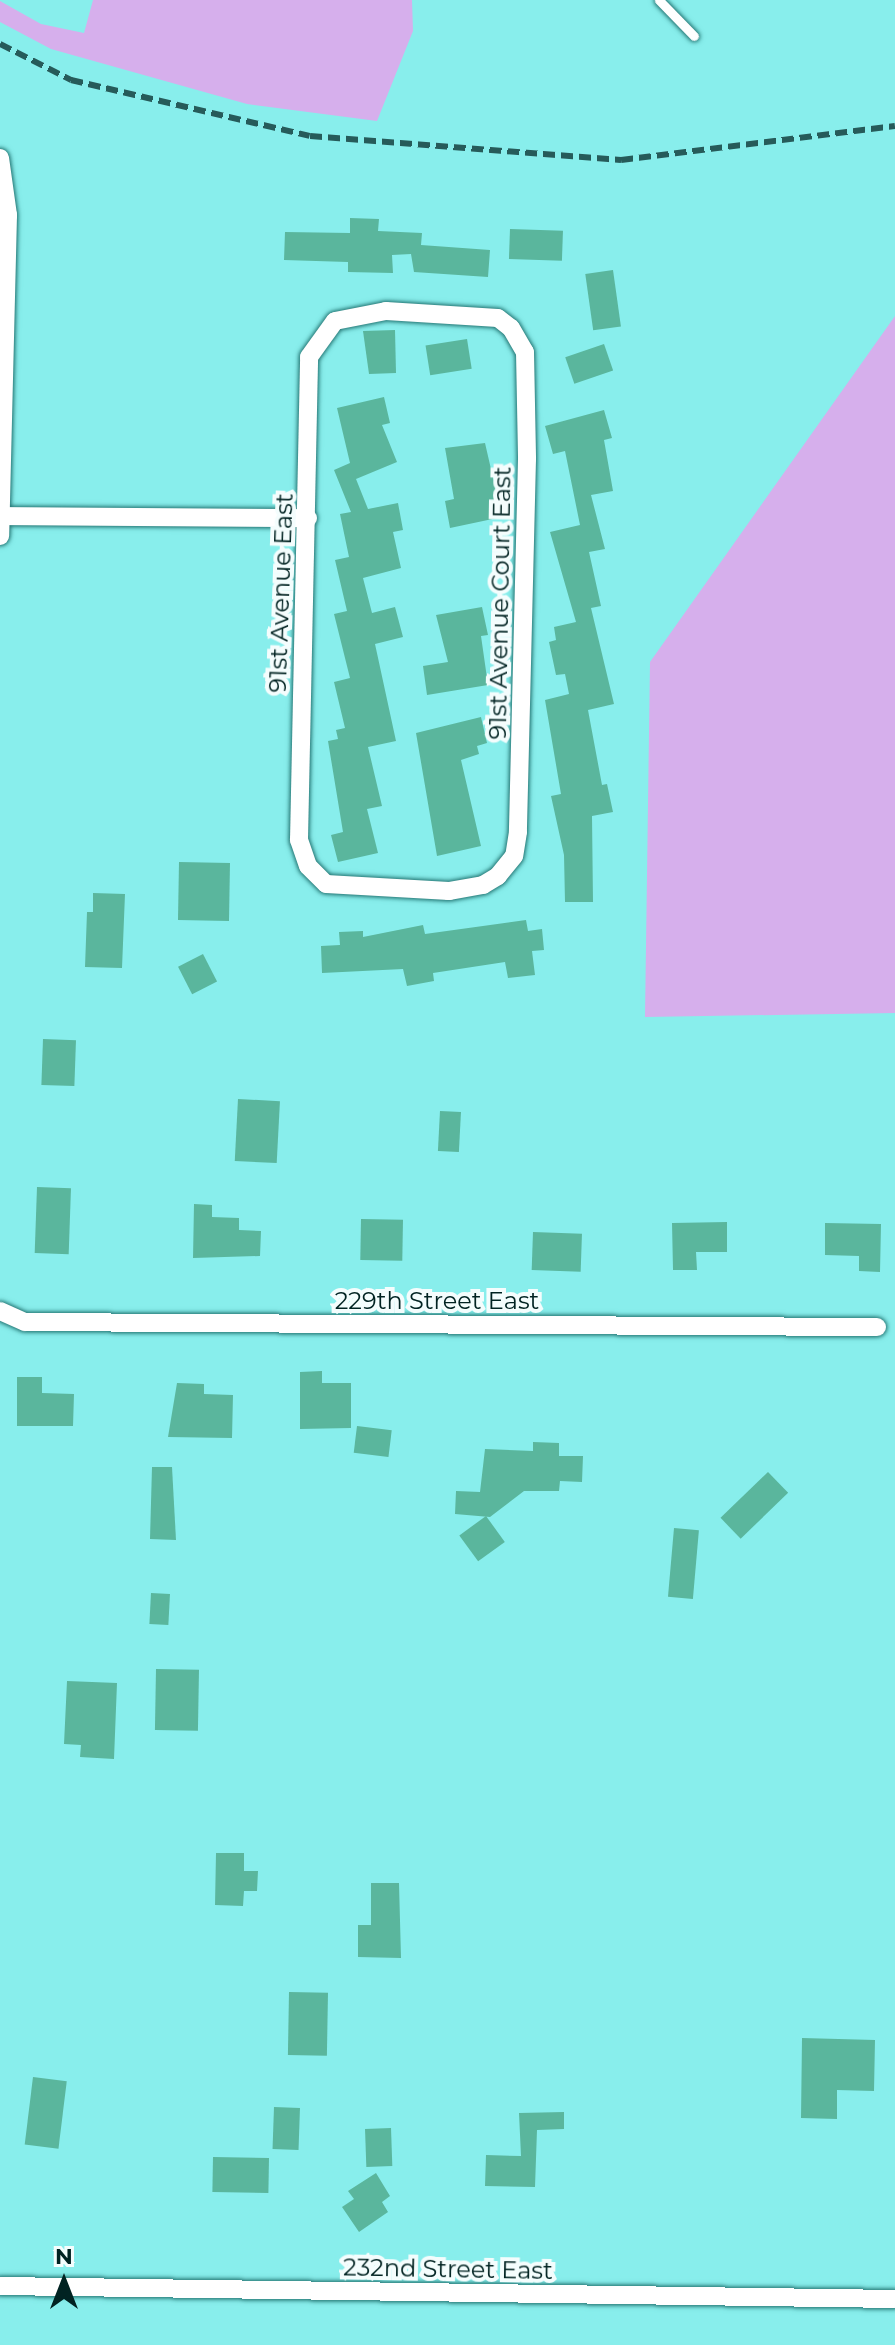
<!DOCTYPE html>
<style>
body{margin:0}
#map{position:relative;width:895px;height:2345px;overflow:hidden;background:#88eeec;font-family:Montserrat,sans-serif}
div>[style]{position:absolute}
.green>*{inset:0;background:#d6afec}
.building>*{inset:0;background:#5ab69d;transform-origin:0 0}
.roads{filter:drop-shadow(0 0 2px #257775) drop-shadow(0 0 2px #257775)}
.service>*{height:9px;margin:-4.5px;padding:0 4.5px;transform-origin:4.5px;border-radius:4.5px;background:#fff}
.minor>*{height:18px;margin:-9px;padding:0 9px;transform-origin:9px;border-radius:9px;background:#fff}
.rail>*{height:6px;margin-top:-3px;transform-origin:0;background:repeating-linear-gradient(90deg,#265b5a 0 12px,transparent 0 18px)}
span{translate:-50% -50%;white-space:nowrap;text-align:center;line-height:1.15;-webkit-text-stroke:8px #f4fdfd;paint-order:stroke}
.street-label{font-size:24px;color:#012322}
.north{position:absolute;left:24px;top:2241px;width:80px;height:80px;-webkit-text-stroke:6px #f4fdfd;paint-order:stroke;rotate:0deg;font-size:22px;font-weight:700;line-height:32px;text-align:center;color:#012322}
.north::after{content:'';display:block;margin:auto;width:28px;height:36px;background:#012322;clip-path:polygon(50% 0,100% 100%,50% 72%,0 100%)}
</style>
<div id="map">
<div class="green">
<i style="clip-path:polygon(93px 0,412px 0,413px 31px,377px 121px,247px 104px,51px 49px,0 22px,0 1px,41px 24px,84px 33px)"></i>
<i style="clip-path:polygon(895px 316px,895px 1013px,645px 1017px,650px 662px)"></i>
</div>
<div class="building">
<i style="clip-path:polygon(350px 218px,379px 219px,378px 231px,422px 233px,421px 245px,490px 250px,488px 277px,414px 272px,411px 254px,392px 255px,393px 273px,348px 272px,348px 262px,284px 260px,285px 232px,350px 233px)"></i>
<i style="left:510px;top:229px;width:53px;height:30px;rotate:2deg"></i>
<i style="left:613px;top:270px;width:57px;height:28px;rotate:82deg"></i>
<i style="clip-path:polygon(395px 330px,396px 373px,369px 374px,363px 331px)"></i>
<i style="left:467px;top:339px;width:30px;height:42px;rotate:81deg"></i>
<i style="left:604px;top:344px;width:28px;height:41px;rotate:71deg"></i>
<i style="clip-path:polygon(384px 397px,390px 423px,382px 425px,397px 462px,356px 479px,368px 509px,398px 503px,403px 530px,393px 532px,401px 568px,363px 578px,372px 613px,395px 607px,403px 637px,375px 644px,396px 741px,368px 747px,382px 806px,367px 809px,378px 853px,338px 862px,331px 835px,343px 832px,328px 741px,338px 739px,336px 730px,345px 728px,334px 682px,350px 678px,334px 614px,347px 611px,335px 560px,349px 557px,340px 514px,351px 512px,334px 470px,350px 463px,337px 408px)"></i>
<i style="clip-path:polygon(604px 410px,612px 438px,604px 440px,613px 491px,591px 495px,605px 549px,589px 552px,601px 606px,591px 608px,614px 704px,588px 710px,602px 785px,607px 784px,613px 812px,592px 816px,593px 902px,565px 902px,564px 855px,551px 796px,561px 794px,545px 700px,569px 694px,565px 674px,556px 675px,549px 642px,556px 640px,554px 627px,576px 622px,550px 532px,580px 525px,565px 451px,553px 454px,545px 426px)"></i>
<i style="clip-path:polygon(485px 443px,502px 517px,450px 528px,445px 501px,454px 499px,445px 448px)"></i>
<i style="clip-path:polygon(482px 607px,488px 635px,481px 636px,488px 685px,427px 695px,423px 666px,448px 662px,436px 615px)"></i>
<i style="clip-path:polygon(481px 717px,487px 743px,477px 746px,479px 754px,461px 760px,481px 846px,437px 856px,416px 733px)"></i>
<i style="left:179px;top:862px;width:51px;height:58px;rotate:1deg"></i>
<i style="clip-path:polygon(93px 893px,125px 894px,122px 968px,85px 967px,87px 912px,93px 912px)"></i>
<i style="clip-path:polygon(526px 920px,528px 931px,542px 929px,544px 950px,532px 951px,535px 975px,508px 978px,505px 962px,433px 973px,434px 981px,407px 986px,403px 969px,322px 973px,321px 946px,340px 945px,339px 932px,363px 931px,363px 937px,423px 925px,425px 934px)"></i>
<i style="left:203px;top:954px;width:31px;height:28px;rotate:63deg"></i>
<i style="left:43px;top:1039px;width:33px;height:46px;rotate:2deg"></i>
<i style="left:238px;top:1099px;width:42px;height:62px;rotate:3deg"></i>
<i style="left:440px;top:1111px;width:21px;height:40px;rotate:3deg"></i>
<i style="left:37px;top:1187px;width:34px;height:66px;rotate:2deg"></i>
<i style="clip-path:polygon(194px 1204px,212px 1205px,212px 1217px,239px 1218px,239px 1230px,261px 1231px,260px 1256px,193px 1258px)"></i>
<i style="left:361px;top:1219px;width:42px;height:41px;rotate:1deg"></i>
<i style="clip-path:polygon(727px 1222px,727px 1252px,696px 1252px,697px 1270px,673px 1270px,672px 1223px)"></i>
<i style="clip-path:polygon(825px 1223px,881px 1224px,880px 1272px,859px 1271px,859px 1256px,825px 1255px)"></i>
<i style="left:533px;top:1232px;width:49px;height:38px;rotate:2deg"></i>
<i style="clip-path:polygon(322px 1371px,322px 1383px,351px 1383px,351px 1428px,300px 1429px,300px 1372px)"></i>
<i style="clip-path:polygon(17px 1377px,42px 1377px,42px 1393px,74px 1394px,73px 1426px,17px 1426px)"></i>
<i style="clip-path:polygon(177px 1383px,204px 1384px,204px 1394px,233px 1395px,232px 1438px,168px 1437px)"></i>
<i style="left:357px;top:1426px;width:35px;height:27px;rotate:7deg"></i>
<i style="clip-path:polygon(533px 1442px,559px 1443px,559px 1456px,583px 1456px,582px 1482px,560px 1481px,559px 1491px,524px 1491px,490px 1517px,455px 1514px,456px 1491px,480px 1492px,485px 1449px,533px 1451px)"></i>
<i style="clip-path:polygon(152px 1467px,172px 1467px,176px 1540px,150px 1539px)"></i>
<i style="left:768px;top:1472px;width:29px;height:66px;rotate:46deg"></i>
<i style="left:486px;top:1516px;width:32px;height:33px;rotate:54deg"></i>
<i style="left:674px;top:1528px;width:25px;height:69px;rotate:5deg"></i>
<i style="left:151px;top:1593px;width:19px;height:31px;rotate:3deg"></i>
<i style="left:156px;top:1669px;width:43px;height:61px;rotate:1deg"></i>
<i style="clip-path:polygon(67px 1681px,117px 1683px,114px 1759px,80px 1757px,81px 1745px,64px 1744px)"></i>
<i style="clip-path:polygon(216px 1853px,244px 1853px,244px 1871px,258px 1871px,257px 1891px,244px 1891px,243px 1906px,215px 1905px)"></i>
<i style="clip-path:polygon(371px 1883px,399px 1883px,401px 1958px,358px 1957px,358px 1925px,371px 1925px)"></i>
<i style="left:289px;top:1992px;width:39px;height:63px;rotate:1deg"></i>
<i style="clip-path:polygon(802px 2038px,875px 2040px,874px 2091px,837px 2090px,837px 2119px,801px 2118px)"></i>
<i style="left:33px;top:2077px;width:34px;height:68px;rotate:7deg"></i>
<i style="left:274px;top:2107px;width:26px;height:42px;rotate:2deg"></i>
<i style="clip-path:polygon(564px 2112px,564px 2129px,537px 2130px,535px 2187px,485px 2186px,486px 2155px,521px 2156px,519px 2113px)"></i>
<i style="left:391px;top:2128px;width:38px;height:26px;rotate:88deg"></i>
<i style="left:213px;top:2157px;width:56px;height:35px;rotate:1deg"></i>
<i style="clip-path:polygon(376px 2173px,390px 2196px,382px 2202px,388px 2212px,359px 2232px,342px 2207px,354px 2199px,348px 2191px)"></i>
</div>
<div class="roads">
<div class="service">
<i style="left:659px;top:0;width:50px;rotate:45.8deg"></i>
</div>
<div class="minor">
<i style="left:0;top:158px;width:58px;rotate:82deg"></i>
<i style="left:8px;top:215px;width:321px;rotate:91.4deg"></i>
<i style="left:386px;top:311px;width:112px;rotate:3.6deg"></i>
<i style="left:498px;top:318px;width:16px;rotate:38deg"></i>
<i style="left:511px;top:328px;width:28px;rotate:60deg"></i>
<i style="left:525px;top:352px;width:107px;rotate:88.9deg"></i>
<i style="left:527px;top:459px;width:373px;rotate:91.4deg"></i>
<i style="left:518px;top:832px;width:24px;rotate:99deg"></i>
<i style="left:514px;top:856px;width:26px;rotate:129deg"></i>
<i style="left:498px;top:876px;width:17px;rotate:149deg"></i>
<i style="left:483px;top:885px;width:35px;rotate:170deg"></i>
<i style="left:449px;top:891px;width:123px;rotate:-176.7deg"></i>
<i style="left:326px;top:884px;width:25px;rotate:-135deg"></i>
<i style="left:308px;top:866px;width:28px;rotate:-109deg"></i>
<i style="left:299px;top:840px;width:483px;rotate:-88.8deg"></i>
<i style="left:309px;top:357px;width:44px;rotate:-54.2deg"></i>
<i style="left:335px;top:321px;width:52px;rotate:-11.1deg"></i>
<i style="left:1px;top:516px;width:307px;rotate:0.4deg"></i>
<i style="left:0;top:1311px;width:27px;rotate:24deg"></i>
<i style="left:25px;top:1322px;width:852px;rotate:0.34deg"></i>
<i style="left:0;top:2286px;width:895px;rotate:0.83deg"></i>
</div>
</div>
<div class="rail">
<i style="left:0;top:44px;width:80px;rotate:26.9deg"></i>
<i style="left:71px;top:80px;width:245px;rotate:13.2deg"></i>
<i style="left:310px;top:136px;width:312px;rotate:4.4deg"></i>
<i style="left:621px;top:160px;width:276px;rotate:-7.1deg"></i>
</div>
<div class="street-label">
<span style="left:281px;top:593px;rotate:-88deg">91st Avenue East</span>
<span style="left:500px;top:603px;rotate:-89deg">91st Avenue Court East</span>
<span style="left:437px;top:1301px">229th Street East</span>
<span style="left:448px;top:2269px;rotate:1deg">232nd Street East</span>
</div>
<div class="north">N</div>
</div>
